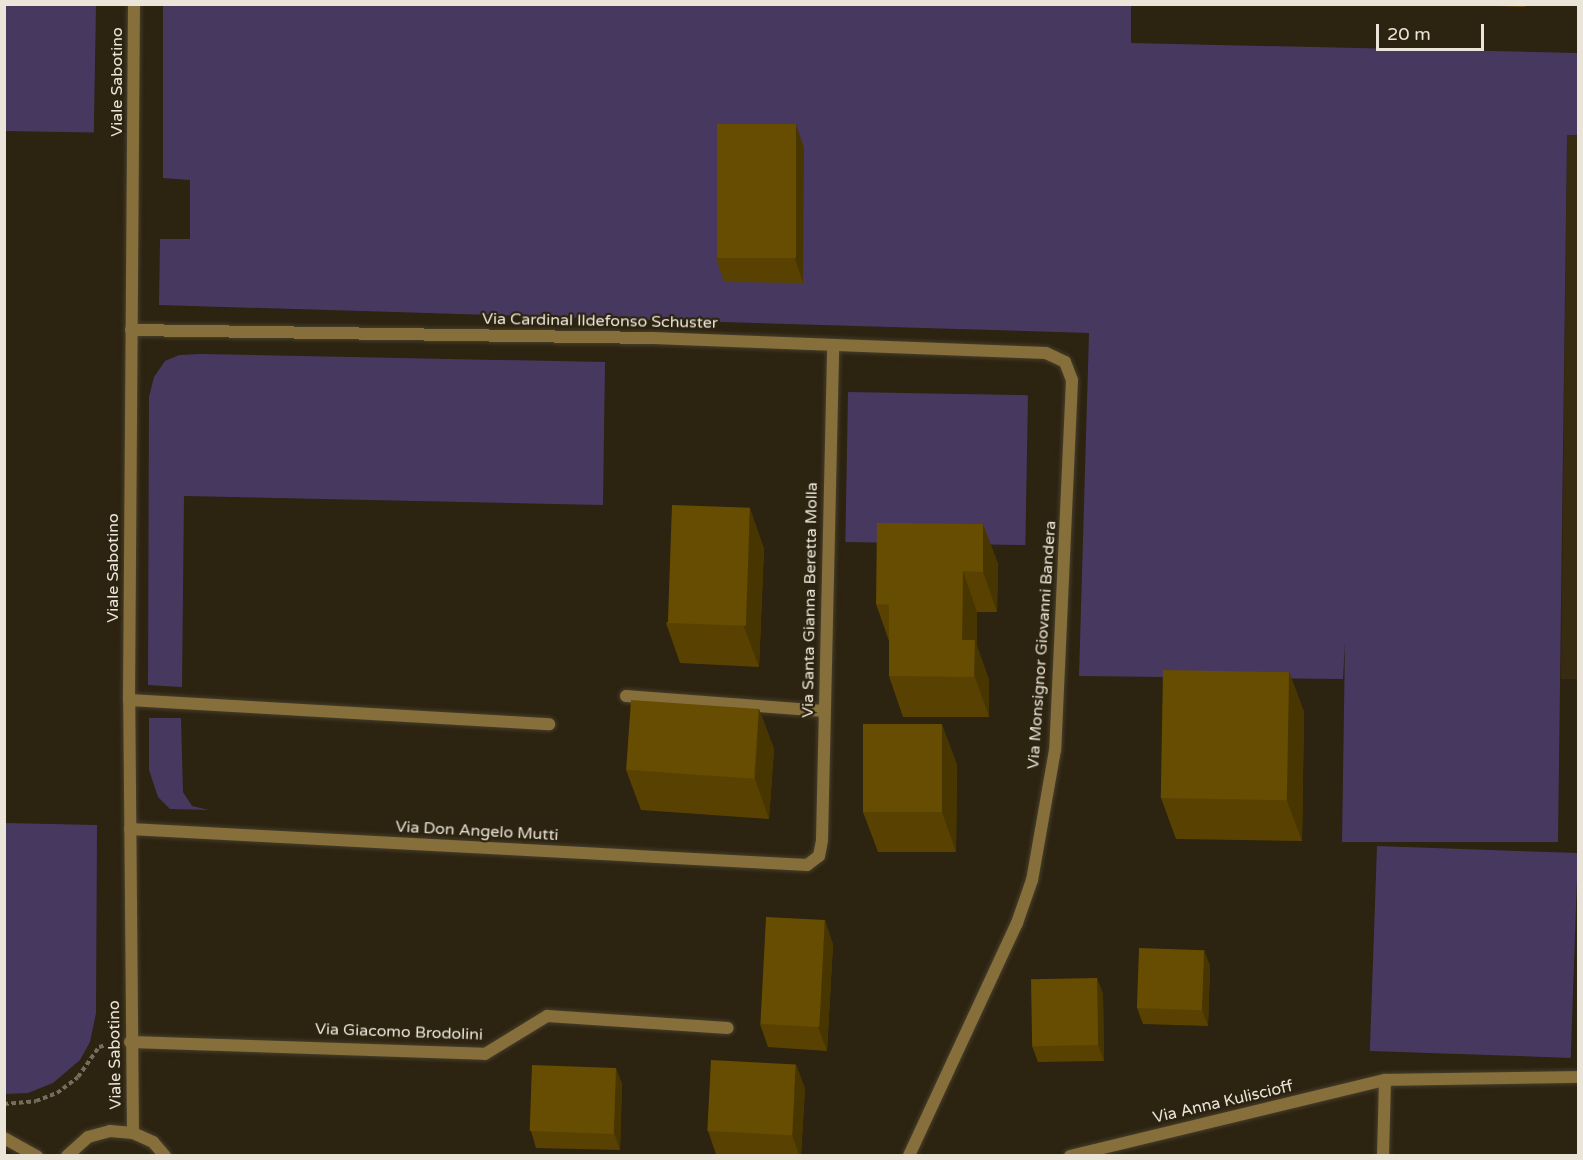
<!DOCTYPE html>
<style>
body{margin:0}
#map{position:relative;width:1583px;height:1160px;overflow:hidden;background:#2c2310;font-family:"Varela Round",sans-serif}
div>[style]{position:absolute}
.built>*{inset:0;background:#372c11}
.green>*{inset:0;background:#473860;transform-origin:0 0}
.path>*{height:4px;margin-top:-2px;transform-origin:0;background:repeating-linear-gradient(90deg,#756e5d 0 4.5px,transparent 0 7.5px)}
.roads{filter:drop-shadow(0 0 2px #473e2c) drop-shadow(0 0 2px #473e2c)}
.service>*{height:12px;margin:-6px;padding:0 6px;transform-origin:6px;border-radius:6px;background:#866f3a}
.minor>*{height:12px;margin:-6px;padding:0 6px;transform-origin:6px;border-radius:6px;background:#866f3a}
.tertiary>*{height:12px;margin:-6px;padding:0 6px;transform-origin:6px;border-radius:6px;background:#866f3a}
.wall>*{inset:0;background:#594201}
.shaded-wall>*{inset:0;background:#483601}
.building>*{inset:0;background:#674d01;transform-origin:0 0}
span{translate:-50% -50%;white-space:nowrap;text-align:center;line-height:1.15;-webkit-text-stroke:4.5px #2c2310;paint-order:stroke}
.street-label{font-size:16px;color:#eae5d8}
.frame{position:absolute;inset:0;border:6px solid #eae5d8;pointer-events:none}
.scale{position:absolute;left:1376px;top:24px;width:108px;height:27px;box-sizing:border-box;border:3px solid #eae5d8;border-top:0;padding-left:8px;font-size:18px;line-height:21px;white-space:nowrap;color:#eae5d8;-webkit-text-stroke:4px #2c2310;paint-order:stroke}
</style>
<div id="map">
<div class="built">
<i style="clip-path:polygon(1567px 135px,1578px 135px,1578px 679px,1561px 679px)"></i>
</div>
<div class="green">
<i style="left:5px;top:4px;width:91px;height:127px;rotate:1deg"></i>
<i style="clip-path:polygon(1131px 4px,1131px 43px,1578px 53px,1578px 135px,1567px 135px,1558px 842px,1342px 842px,1345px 642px,1343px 679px,1079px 676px,1089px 333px,159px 305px,160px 239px,190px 239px,190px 180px,163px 178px,163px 5px)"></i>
<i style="clip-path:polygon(199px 354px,605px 362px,603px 505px,184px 496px,182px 687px,148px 685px,149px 397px,154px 377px,165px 361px,179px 355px)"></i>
<i style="left:848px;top:392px;width:180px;height:150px;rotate:1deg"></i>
<i style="clip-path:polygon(149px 718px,181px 718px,183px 792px,192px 806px,209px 810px,170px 809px,158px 797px,149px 770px)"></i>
<i style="clip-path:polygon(5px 823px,97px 825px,96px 1013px,90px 1042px,80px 1060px,53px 1083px,28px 1093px,5px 1094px)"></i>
<i style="left:1377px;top:846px;width:201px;height:205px;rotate:2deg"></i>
</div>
<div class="path">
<i style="left:4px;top:1104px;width:32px;rotate:-5deg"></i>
<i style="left:36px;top:1101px;width:22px;rotate:-21deg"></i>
<i style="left:57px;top:1093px;width:26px;rotate:-37deg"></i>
<i style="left:78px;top:1077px;width:37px;rotate:-55deg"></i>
<i style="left:99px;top:1047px;width:7px;rotate:-16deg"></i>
</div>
<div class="roads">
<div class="service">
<i style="left:626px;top:696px;width:199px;rotate:4.3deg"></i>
<i style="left:129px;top:700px;width:421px;rotate:3.3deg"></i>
<i style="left:1385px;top:1080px;width:193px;rotate:-0.9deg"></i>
</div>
<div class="minor">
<i style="left:131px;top:330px;width:522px;rotate:0.88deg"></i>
<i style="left:653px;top:338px;width:393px;rotate:2.2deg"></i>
<i style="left:1046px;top:353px;width:21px;rotate:25deg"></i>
<i style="left:1065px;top:362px;width:19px;rotate:69deg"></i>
<i style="left:1072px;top:380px;width:370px;rotate:92.6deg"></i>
<i style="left:1055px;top:750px;width:132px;rotate:100deg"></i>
<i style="left:1032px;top:880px;width:46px;rotate:109.2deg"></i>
<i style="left:1017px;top:923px;width:257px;rotate:114.9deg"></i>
<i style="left:130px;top:829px;width:678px;rotate:3.04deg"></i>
<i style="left:807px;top:865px;width:15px;rotate:-37deg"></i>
<i style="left:819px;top:856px;width:16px;rotate:-79deg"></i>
<i style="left:822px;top:840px;width:495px;rotate:-88.7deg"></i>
<i style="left:130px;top:1042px;width:355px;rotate:1.9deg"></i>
<i style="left:485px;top:1054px;width:73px;rotate:-31.5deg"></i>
<i style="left:547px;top:1016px;width:181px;rotate:3.8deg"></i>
<i style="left:4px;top:1138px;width:38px;rotate:29deg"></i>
<i style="left:1070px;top:1156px;width:324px;rotate:-13.6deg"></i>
<i style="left:1385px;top:1080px;width:76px;rotate:91.5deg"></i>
</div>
<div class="tertiary">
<i style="left:133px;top:1133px;width:433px;rotate:-90.5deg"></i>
<i style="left:129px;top:700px;width:696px;rotate:-89.59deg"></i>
<i style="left:67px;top:1156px;width:28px;rotate:-42deg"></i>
<i style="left:88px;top:1137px;width:23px;rotate:-15deg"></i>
<i style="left:110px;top:1131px;width:23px;rotate:5deg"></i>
<i style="left:133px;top:1133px;width:22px;rotate:24deg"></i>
<i style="left:153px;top:1142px;width:18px;rotate:49deg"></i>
</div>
</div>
<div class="wall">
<i style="clip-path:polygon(1433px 4px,1525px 4px,1525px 7px)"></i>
<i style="clip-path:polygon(804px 148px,803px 283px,724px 282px,716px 258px)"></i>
<i style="clip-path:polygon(983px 524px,998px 564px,997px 612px,977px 612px,977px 646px,989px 680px,989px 717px,903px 717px,889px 676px,889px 641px,876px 604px)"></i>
<i style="clip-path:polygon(764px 548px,759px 667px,680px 663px,666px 623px)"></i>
<i style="clip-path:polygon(1289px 672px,1304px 712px,1302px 841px,1176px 839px,1161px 798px)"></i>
<i style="clip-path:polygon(759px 709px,774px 749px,769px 819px,641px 810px,626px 770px)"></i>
<i style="clip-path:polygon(957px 764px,956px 852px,878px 852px,863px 812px)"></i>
<i style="clip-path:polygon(833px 944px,827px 1051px,768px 1047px,760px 1024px)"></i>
<i style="clip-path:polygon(1204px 950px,1210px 966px,1208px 1026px,1143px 1024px,1137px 1008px)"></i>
<i style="clip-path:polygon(1097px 978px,1103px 994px,1104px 1061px,1038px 1062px,1032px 1046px)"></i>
<i style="clip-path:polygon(616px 1068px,622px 1084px,620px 1150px,536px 1148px,531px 1131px)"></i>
<i style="clip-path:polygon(805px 1088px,801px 1155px,738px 1155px,716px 1154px,708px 1131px)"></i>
</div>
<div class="shaded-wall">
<i style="clip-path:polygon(796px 124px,804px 148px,803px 283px,795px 259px)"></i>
<i style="clip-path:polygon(750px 508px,764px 548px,759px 667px,744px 627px)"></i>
<i style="clip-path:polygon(983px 524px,998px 564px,997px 612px,983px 572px)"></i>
<i style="clip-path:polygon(963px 571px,977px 612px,977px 646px,989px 680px,989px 717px,962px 640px)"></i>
<i style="clip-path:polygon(1289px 672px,1304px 712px,1302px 841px,1287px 801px)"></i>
<i style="clip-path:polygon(759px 709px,774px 749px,769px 819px,755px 779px)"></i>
<i style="clip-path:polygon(942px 724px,957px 764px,956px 852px,942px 812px)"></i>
<i style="clip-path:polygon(825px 920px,833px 944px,827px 1051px,818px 1027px)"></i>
<i style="clip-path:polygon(1204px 950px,1210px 966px,1208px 1026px,1202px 1010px)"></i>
<i style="clip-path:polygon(1097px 978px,1103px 994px,1104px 1061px,1098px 1045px)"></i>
<i style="clip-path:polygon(796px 1064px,805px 1088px,801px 1155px,799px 1155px,792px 1135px)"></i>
<i style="clip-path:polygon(616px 1068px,622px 1084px,620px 1150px,614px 1133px)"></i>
</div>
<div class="building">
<i style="left:717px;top:124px;width:79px;height:134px"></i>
<i style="left:672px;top:505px;width:78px;height:118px;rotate:2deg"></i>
<i style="clip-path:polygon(877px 523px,983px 524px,983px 572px,963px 571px,962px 640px,975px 640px,974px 677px,889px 676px,889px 605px,876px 604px)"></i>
<i style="left:1163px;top:670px;width:126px;height:128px;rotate:1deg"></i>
<i style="left:631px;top:700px;width:128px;height:70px;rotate:4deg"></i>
<i style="left:863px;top:724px;width:79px;height:88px"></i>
<i style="left:766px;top:917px;width:59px;height:107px;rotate:3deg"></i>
<i style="left:1139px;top:948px;width:65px;height:60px;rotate:2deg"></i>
<i style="left:1097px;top:978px;width:67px;height:66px;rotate:89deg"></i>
<i style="left:711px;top:1060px;width:85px;height:71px;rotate:3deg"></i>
<i style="left:532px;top:1065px;width:84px;height:66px;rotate:2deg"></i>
</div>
<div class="street-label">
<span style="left:117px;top:82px;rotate:-90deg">Viale Sabotino</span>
<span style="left:600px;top:321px;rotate:1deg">Via Cardinal Ildefonso Schuster</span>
<span style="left:113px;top:568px;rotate:-90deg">Viale Sabotino</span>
<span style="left:810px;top:600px;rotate:-89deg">Via Santa Gianna Beretta Molla</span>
<span style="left:1042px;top:645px;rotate:-86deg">Via Monsignor Giovanni Bandera</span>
<span style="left:477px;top:831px;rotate:3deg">Via Don Angelo Mutti</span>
<span style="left:399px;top:1032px;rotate:2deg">Via Giacomo Brodolini</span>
<span style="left:115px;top:1055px;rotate:-91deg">Viale Sabotino</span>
<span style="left:1223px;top:1102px;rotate:-13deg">Via Anna Kuliscioff</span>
</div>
<div class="frame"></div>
<div class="scale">20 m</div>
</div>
